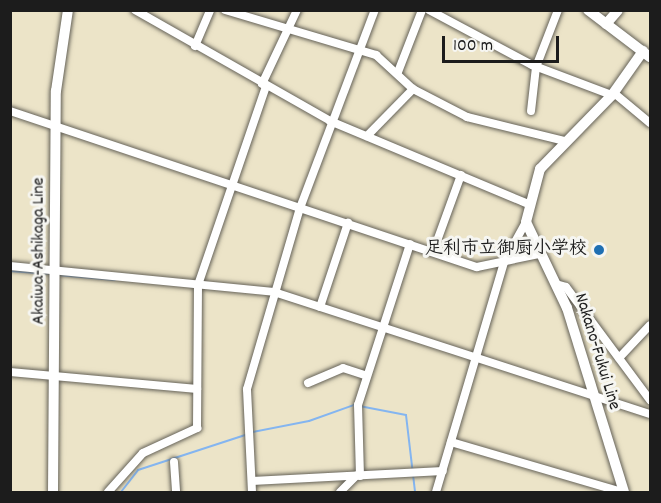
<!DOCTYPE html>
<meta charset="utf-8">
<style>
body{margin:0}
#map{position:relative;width:661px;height:503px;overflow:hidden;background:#ece4c8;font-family:Dekko,"Klee One",sans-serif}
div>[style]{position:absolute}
.stream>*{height:2px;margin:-1px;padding:0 1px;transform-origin:1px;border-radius:1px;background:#84b5f0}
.roads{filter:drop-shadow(0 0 2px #656258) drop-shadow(0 0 2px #656258)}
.street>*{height:8px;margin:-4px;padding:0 4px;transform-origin:4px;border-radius:4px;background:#fff}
.secondary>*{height:10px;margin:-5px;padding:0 5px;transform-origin:5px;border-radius:5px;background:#fff}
.dots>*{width:16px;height:16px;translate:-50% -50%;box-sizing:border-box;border:3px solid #f6f6f2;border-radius:50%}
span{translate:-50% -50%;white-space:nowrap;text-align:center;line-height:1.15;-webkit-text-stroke:6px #f6f6f2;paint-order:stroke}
.poi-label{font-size:18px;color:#1c1c1c;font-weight:700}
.right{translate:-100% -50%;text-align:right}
.street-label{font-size:18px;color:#1c1c1c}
.frame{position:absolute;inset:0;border:12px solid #1c1c1c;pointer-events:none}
.scale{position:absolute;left:442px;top:36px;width:117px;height:27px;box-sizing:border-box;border:3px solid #1c1c1c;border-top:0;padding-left:8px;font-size:18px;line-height:21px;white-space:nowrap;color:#1c1c1c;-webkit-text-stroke:4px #f6f6f2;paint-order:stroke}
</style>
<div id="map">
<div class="stream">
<i style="left:10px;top:271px;width:42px;rotate:4.1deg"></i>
<i style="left:58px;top:275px;width:57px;rotate:5deg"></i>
<i style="left:253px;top:432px;width:57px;rotate:-11.1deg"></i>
<i style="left:309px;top:421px;width:48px;rotate:-19.6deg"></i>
<i style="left:354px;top:405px;width:53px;rotate:10.9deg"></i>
<i style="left:406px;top:415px;width:78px;rotate:83.3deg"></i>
<i style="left:121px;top:492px;width:28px;rotate:-52deg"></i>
<i style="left:138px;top:470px;width:116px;rotate:-18.1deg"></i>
</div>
<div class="roads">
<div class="street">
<i style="left:135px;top:10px;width:224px;rotate:29.6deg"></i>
<i style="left:330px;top:121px;width:215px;rotate:22.7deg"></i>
<i style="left:225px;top:10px;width:158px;rotate:16.6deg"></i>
<i style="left:376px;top:55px;width:50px;rotate:42.6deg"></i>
<i style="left:413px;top:89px;width:61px;rotate:27.4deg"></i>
<i style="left:467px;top:117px;width:101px;rotate:13.8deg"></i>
<i style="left:429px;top:10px;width:117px;rotate:28.1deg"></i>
<i style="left:532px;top:65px;width:85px;rotate:20.6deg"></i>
<i style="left:195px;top:46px;width:39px;rotate:-67deg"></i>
<i style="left:398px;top:72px;width:66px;rotate:-68.8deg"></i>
<i style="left:262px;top:84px;width:82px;rotate:-64.7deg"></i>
<i style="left:614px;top:93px;width:47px;rotate:39.8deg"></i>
<i style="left:10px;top:111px;width:492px;rotate:18.5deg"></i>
<i style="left:477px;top:267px;width:63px;rotate:-11.8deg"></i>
<i style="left:531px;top:111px;width:44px;rotate:-83.5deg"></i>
<i style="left:536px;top:67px;width:61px;rotate:-68.9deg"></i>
<i style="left:367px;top:136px;width:66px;rotate:-45.6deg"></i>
<i style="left:433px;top:252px;width:82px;rotate:-70deg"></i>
<i style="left:10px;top:266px;width:265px;rotate:5.6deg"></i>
<i style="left:274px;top:292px;width:395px;rotate:18deg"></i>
<i style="left:556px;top:284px;width:10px;rotate:17deg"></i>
<i style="left:566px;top:287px;width:141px;rotate:53.4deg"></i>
<i style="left:320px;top:307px;width:89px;rotate:-71.6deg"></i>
<i style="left:619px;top:358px;width:45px;rotate:-46.8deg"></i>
<i style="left:10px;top:372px;width:188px;rotate:5.2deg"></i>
<i style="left:308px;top:383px;width:38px;rotate:-23deg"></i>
<i style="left:343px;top:368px;width:25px;rotate:18deg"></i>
<i style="left:451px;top:442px;width:178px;rotate:16.3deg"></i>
<i style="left:174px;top:462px;width:30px;rotate:86deg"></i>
<i style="left:360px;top:476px;width:71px;rotate:-91.6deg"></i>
<i style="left:358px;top:405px;width:169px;rotate:-72.1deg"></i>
<i style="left:252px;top:481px;width:191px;rotate:-3deg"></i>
<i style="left:108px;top:492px;width:52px;rotate:-48.1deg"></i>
<i style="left:143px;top:453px;width:60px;rotate:-24.8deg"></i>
<i style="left:197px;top:428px;width:143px;rotate:-89.6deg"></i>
<i style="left:198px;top:285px;width:210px;rotate:-71.1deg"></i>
<i style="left:252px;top:492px;width:103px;rotate:-92.8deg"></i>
<i style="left:247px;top:389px;width:189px;rotate:-73.7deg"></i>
<i style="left:300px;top:208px;width:212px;rotate:-69.3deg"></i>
<i style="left:340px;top:492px;width:23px;rotate:-45deg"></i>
<i style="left:436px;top:492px;width:240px;rotate:-73.5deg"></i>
<i style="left:504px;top:262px;width:46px;rotate:-61.2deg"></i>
</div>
<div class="secondary">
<i style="left:588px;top:10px;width:78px;rotate:37.2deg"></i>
<i style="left:606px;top:24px;width:18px;rotate:-49deg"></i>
<i style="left:53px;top:492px;width:401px;rotate:-89.6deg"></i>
<i style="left:56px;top:91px;width:82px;rotate:-81.6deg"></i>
<i style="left:624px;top:492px;width:193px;rotate:-107.2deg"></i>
<i style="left:567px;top:308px;width:95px;rotate:-115.5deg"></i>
<i style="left:526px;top:222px;width:55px;rotate:-75.2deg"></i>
<i style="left:540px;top:169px;width:103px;rotate:-45.8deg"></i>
<i style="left:612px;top:95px;width:54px;rotate:-54.8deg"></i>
</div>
</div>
<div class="dots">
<i style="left:599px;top:250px;background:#1f6fb2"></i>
</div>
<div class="poi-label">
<span class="right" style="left:587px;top:250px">足利市立御厨小学校</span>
</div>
<div class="street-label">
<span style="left:40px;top:251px;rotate:-90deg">Akaiwa-Ashikaga Line</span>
<span style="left:596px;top:352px;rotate:73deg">Nakano-Fukui Line</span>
</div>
<div class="frame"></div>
<div class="scale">100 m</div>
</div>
